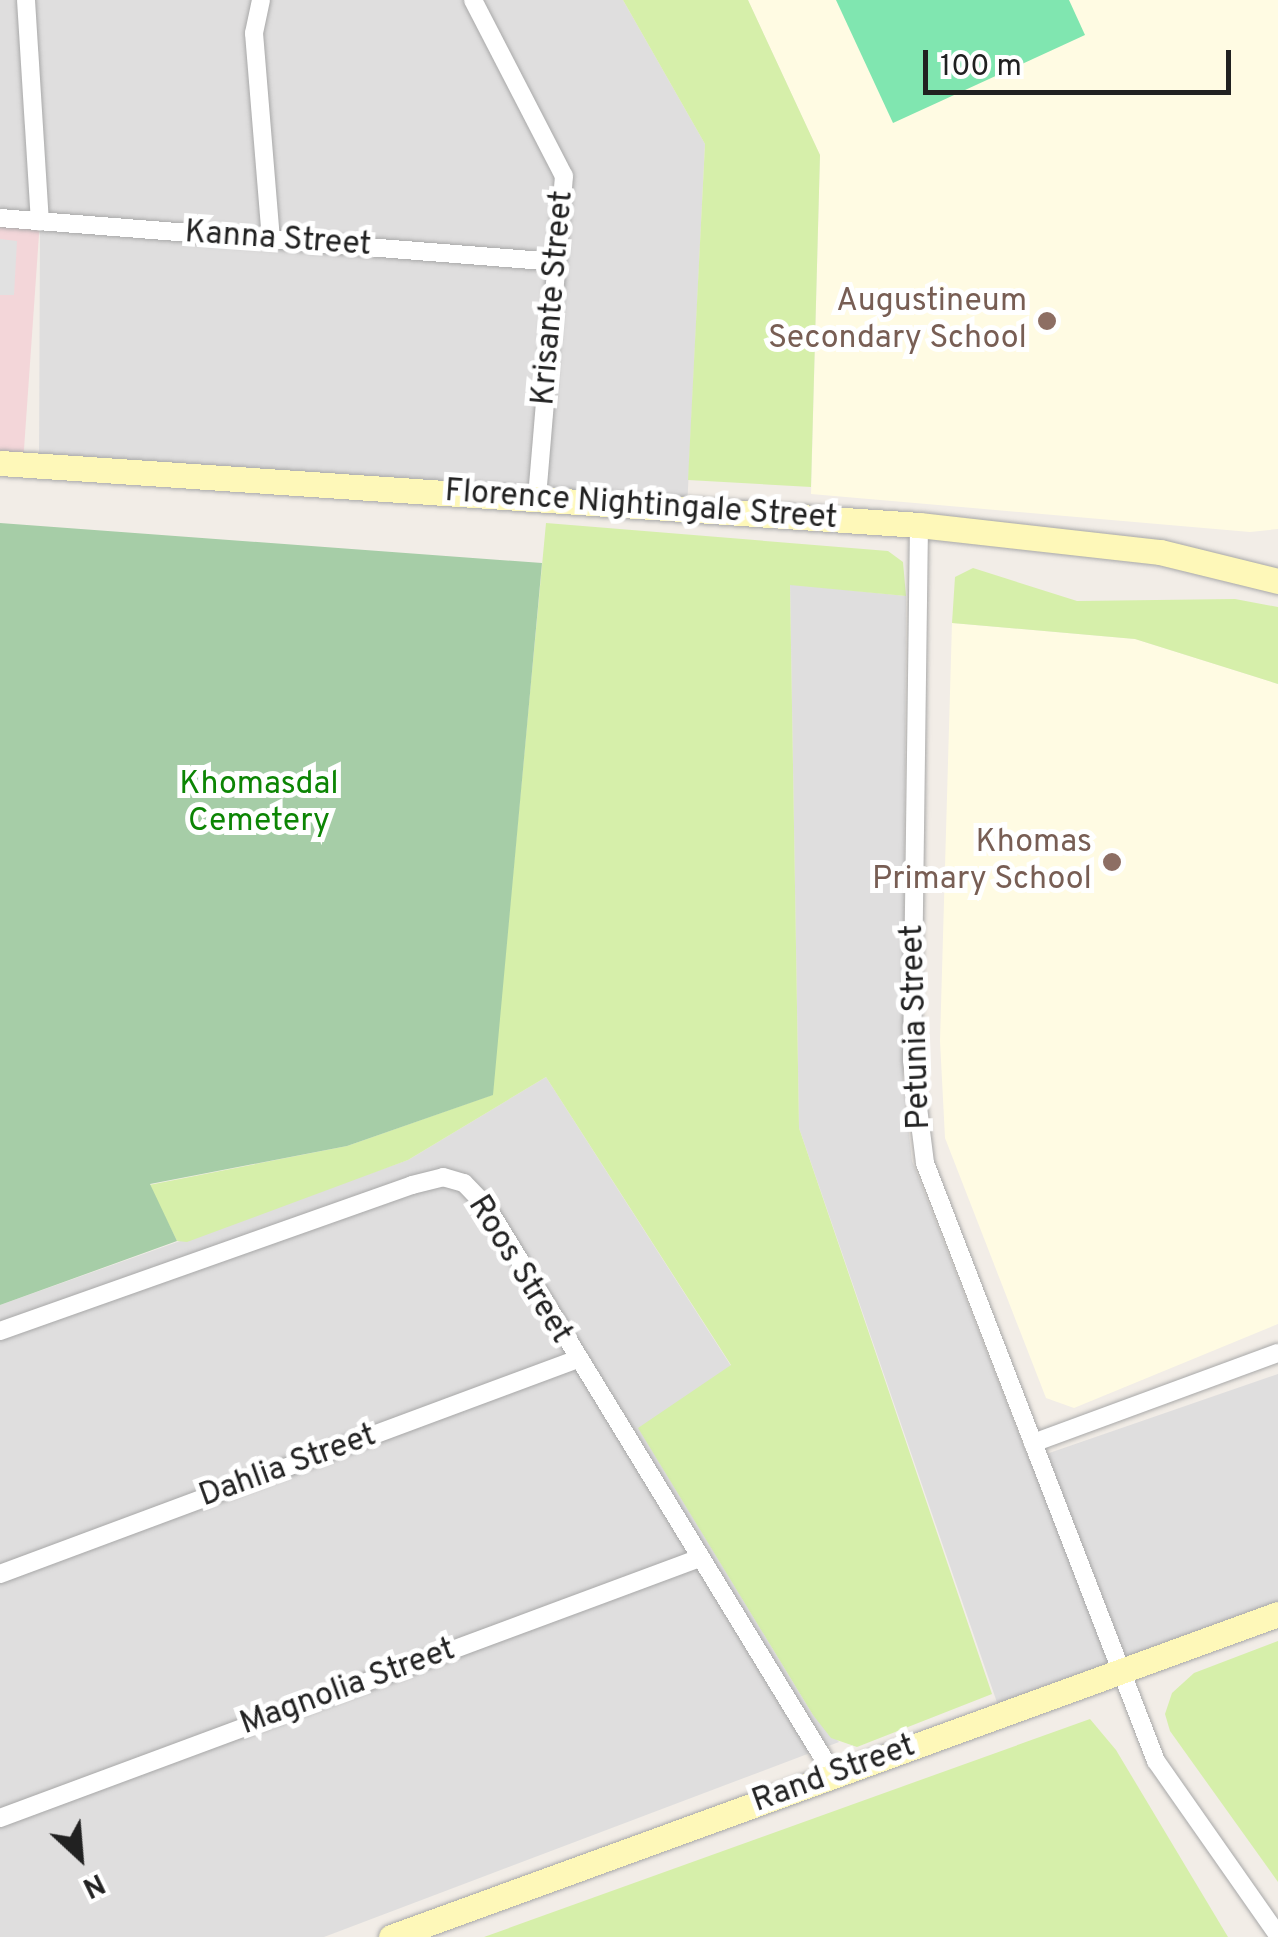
<!DOCTYPE html>
<style>
body{margin:0}
#map{position:relative;width:1278px;height:1937px;overflow:hidden;background:#f2ede7;font-family:Overpass,sans-serif}
div>[style]{position:absolute}
.residential>*{inset:0;background:#dfdede}
.commercial>*{inset:0;background:#f3d6d9;transform-origin:0 0}
.education>*{inset:0;background:#fffbe3}
.grass>*{inset:0;background:#d6efaa}
.cemetery>*{inset:0;background:#a6cda7}
.pitch>*{inset:0;background:#80e6b0}
.parking>*{inset:0;background:#e1e1e1}
.roads{filter:drop-shadow(0 0 2px #a8a8a8) drop-shadow(0 0 2px #a8a8a8)}
.street>*{height:18px;margin:-9px;padding:0 9px;transform-origin:9px;border-radius:9px;background:#fff}
.secondary>*{height:25px;margin:-12.5px;padding:0 12.5px;transform-origin:12.5px;border-radius:12.5px;background:#fef8b9}
.dots>*{width:28px;height:28px;translate:-50% -50%;box-sizing:border-box;border:5px solid #fff;border-radius:50%}
span{translate:-50% -50%;white-space:nowrap;text-align:center;line-height:1.15;-webkit-text-stroke:10px #fff;paint-order:stroke}
.street-label{font-size:32px;color:#212121}
.education-label{font-size:32px;color:#785e54}
.right{translate:-100% -50%;text-align:right}
.park-label{font-size:32px;color:#0c8504}
.north{position:absolute;left:30px;top:1807px;width:100px;height:100px;-webkit-text-stroke:8px #fff;paint-order:stroke;rotate:154deg;font-size:28px;font-weight:700;line-height:40px;text-align:center;color:#212121}
.north::after{content:'';display:block;margin:auto;width:35px;height:45px;background:#212121;clip-path:polygon(50% 0,100% 100%,50% 72%,0 100%)}
.scale{position:absolute;left:923px;top:50px;width:308px;height:45px;box-sizing:border-box;border:5px solid #212121;border-top:0;padding-left:12px;font-size:30px;line-height:35px;white-space:nowrap;color:#212121;-webkit-text-stroke:8px #fff;paint-order:stroke}
</style>
<div id="map">
<div class="residential">
<i style="clip-path:polygon(0 0,623px 0,705px 144px,687px 509px,39px 465px,40px 222px,0 219px)"></i>
<i style="clip-path:polygon(790px 584px,906px 596px,903px 1080px,912px 1161px,1029px 1460px,1278px 1374px,1278px 1614px,1002px 1717px,799px 1128px)"></i>
<i style="clip-path:polygon(546px 1077px,731px 1366px,639px 1429px,813px 1715px,839px 1742px,324px 1937px,0 1937px,0 1305px,408px 1160px)"></i>
</div>
<div class="commercial">
<i style="left:0;top:219px;width:40px;height:243px;rotate:4deg"></i>
</div>
<div class="education">
<i style="clip-path:polygon(748px 0,1278px 0,1278px 529px,1250px 532px,811px 494px,820px 155px)"></i>
<i style="clip-path:polygon(952px 623px,1135px 639px,1278px 684px,1278px 1324px,1074px 1408px,1046px 1398px,945px 1138px,940px 1041px)"></i>
</div>
<div class="grass">
<i style="clip-path:polygon(623px 0,748px 0,820px 155px,811px 487px,688px 480px,705px 144px)"></i>
<i style="clip-path:polygon(546px 523px,888px 551px,903px 562px,906px 596px,790px 585px,799px 1128px,992px 1694px,857px 1747px,831px 1738px,813px 1715px,638px 1428px,731px 1365px,546px 1077px,408px 1160px,187px 1242px,177px 1241px,149px 1185px,347px 1146px,492px 1095px)"></i>
<i style="clip-path:polygon(973px 568px,1077px 601px,1235px 599px,1278px 607px,1278px 684px,1135px 639px,952px 623px,955px 577px)"></i>
<i style="clip-path:polygon(1278px 1641px,1278px 1882px,1170px 1731px,1165px 1714px,1172px 1693px,1194px 1673px)"></i>
<i style="clip-path:polygon(1090px 1719px,1116px 1750px,1228px 1937px,484px 1937px)"></i>
</div>
<div class="cemetery">
<i style="clip-path:polygon(0 523px,542px 563px,493px 1095px,347px 1146px,150px 1184px,177px 1241px,0 1305px)"></i>
</div>
<div class="pitch">
<i style="clip-path:polygon(836px 0,1069px 0,1085px 35px,893px 123px)"></i>
</div>
<div class="parking">
<i style="clip-path:polygon(0 239px,17px 241px,14px 295px,0 295px)"></i>
</div>
<div class="roads">
<div class="street">
<i style="left:26px;top:0;width:222px;rotate:86.4deg"></i>
<i style="left:261px;top:0;width:34px;rotate:102deg"></i>
<i style="left:254px;top:33px;width:207px;rotate:85.3deg"></i>
<i style="left:473px;top:0;width:198px;rotate:62.7deg"></i>
<i style="left:564px;top:176px;width:324px;rotate:94.8deg"></i>
<i style="left:0;top:218px;width:558px;rotate:4.52deg"></i>
<i style="left:919px;top:525px;width:535px;rotate:90.75deg"></i>
<i style="left:912px;top:1060px;width:104px;rotate:82.8deg"></i>
<i style="left:925px;top:1163px;width:641px;rotate:68.88deg"></i>
<i style="left:1156px;top:1761px;width:213px;rotate:55deg"></i>
<i style="left:0;top:1331px;width:437px;rotate:-19.5deg"></i>
<i style="left:412px;top:1185px;width:32px;rotate:-14deg"></i>
<i style="left:443px;top:1177px;width:22px;rotate:16deg"></i>
<i style="left:464px;top:1183px;width:33px;rotate:46deg"></i>
<i style="left:487px;top:1207px;width:664px;rotate:58.61deg"></i>
<i style="left:1033px;top:1443px;width:261px;rotate:-20.2deg"></i>
<i style="left:0;top:1574px;width:614px;rotate:-20.41deg"></i>
<i style="left:0;top:1818px;width:744px;rotate:-20.38deg"></i>
</div>
<div class="secondary">
<i style="left:0;top:463px;width:921px;rotate:3.86deg"></i>
<i style="left:919px;top:525px;width:243px;rotate:6.4deg"></i>
<i style="left:1160px;top:552px;width:122px;rotate:13.8deg"></i>
<i style="left:391px;top:1937px;width:944px;rotate:-20.01deg"></i>
</div>
</div>
<div class="dots">
<i style="left:1047px;top:321px;background:#8d6e63"></i>
<i style="left:1112px;top:862px;background:#8d6e63"></i>
</div>
<div class="street-label">
<span style="left:278px;top:240px;rotate:4deg">Kanna Street</span>
<span style="left:554px;top:298px;rotate:-85deg">Krisante Street</span>
<span style="left:641px;top:506px;rotate:4deg">Florence Nightingale Street</span>
<span style="left:917px;top:1027px;rotate:-92deg">Petunia Street</span>
<span style="left:519px;top:1270px;rotate:58deg">Roos Street</span>
<span style="left:288px;top:1467px;rotate:-20deg">Dahlia Street</span>
<span style="left:348px;top:1688px;rotate:-20deg">Magnolia Street</span>
<span style="left:834px;top:1775px;rotate:-20deg">Rand Street</span>
</div>
<div class="education-label">
<span class="right" style="left:1027px;top:321px">Augustineum<br>Secondary School</span>
<span class="right" style="left:1092px;top:862px">Khomas<br>Primary School</span>
</div>
<div class="park-label">
<span style="left:259px;top:804px">Khomasdal<br>Cemetery</span>
</div>
<div class="north">N</div>
<div class="scale">100 m</div>
</div>
